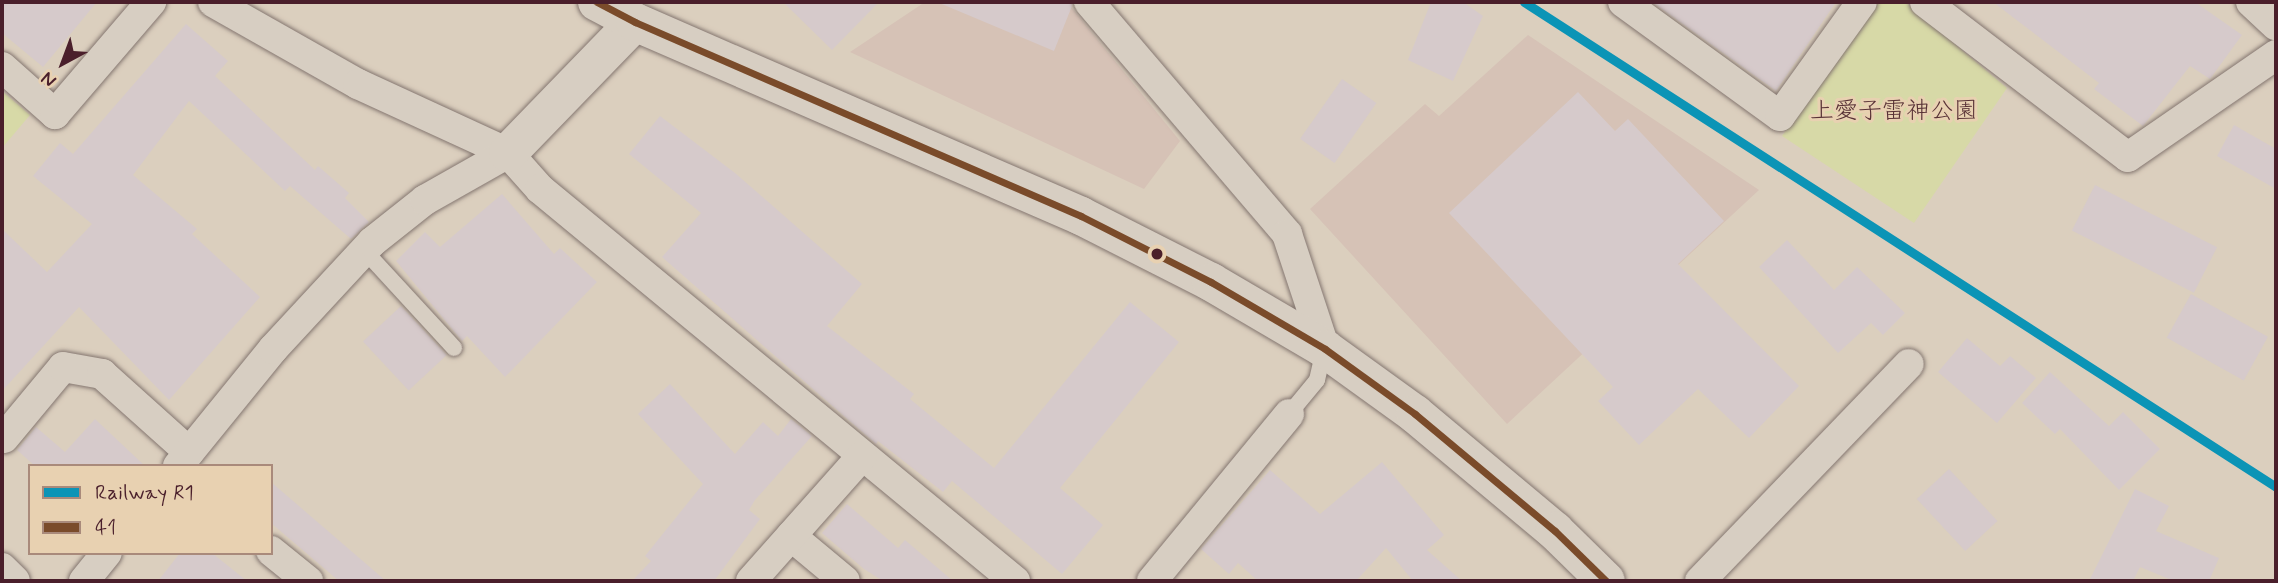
<!DOCTYPE html>
<meta charset="utf-8">
<style>
body{margin:0}
#map{position:relative;width:2278px;height:583px;overflow:hidden;background:#dbcfbe;font-family:Mynerve,"Klee One",sans-serif}
div>[style]{position:absolute}
.built>*{inset:0;background:#d6c2b6}
.green>*{inset:0;background:#d7d9a7}
.building>*{inset:0;background:#d6cacb;transform-origin:0 0}
.roads{filter:drop-shadow(0 0 2px #847670) drop-shadow(0 0 2px #847670)}
.service>*{height:16px;margin:-8px;padding:0 8px;transform-origin:8px;border-radius:8px;background:#d7cec2}
.minor>*{height:30px;margin:-15px;padding:0 15px;transform-origin:15px;border-radius:15px;background:#d7cec2}
.tertiary>*{height:38px;margin:-19px;padding:0 19px;transform-origin:19px;border-radius:19px;background:#d7cec2}
.trunk>*{height:38px;margin:-19px;padding:0 19px;transform-origin:19px;border-radius:19px;background:#d7cec2}
.bus-1>*{height:7px;margin:-3.5px;padding:0 3.5px;transform-origin:3.5px;border-radius:3.5px;background:#7a4b2a}
.rail-1>*{height:9px;margin:-4.5px;padding:0 4.5px;transform-origin:4.5px;border-radius:4.5px;background:#0b94b6}
.dots>*{width:19px;height:19px;translate:-50% -50%;box-sizing:border-box;border:4px solid #e8d1b1;border-radius:50%}
span{translate:-50% -50%;white-space:nowrap;text-align:center;line-height:1.15;-webkit-text-stroke:6px #e8d1b1;paint-order:stroke}
.park-label{font-size:24px;color:#583236}
.frame{position:absolute;inset:0;border:4px solid #4a1f2b;pointer-events:none}
.legend{position:absolute;left:28px;top:464px;width:245px;height:91px;box-sizing:border-box;background:#e8d1b1;border:2px solid #a98a7b;margin:0;padding:9px 12px;list-style:none;font-size:21px;color:#4a1f2b}
.legend li{display:flex;align-items:center;gap:14px;height:35px}
.legend b{width:35px;border:2px solid #a98a7b}
.north{position:absolute;left:28px;top:28px;width:70px;height:70px;-webkit-text-stroke:5px #e8d1b1;paint-order:stroke;rotate:221deg;font-size:19px;font-weight:700;line-height:28px;text-align:center;color:#4a1f2b}
.north::after{content:'';display:block;margin:auto;width:24px;height:32px;background:#4a1f2b;clip-path:polygon(50% 0,100% 100%,50% 72%,0 100%)}
</style>
<div id="map">
<div class="built">
<i style="clip-path:polygon(925px 2px,1067px 2px,1180px 141px,1144px 189px,850px 52px)"></i>
<i style="clip-path:polygon(1528px 35px,1759px 190px,1507px 424px,1310px 209px,1425px 104px,1439px 116px)"></i>
</div>
<div class="green">
<i style="clip-path:polygon(1875px 2px,1905px 2px,2007px 88px,1914px 223px,1782px 136px)"></i>
<i style="clip-path:polygon(2px 91px,30px 115px,2px 148px)"></i>
</div>
<div class="building">
<i style="clip-path:polygon(2px 2px,97px 2px,43px 67px,2px 33px)"></i>
<i style="clip-path:polygon(783px 2px,879px 2px,832px 50px)"></i>
<i style="clip-path:polygon(937px 2px,1072px 2px,1072px 6px,1054px 51px)"></i>
<i style="clip-path:polygon(1431px 2px,1463px 2px,1483px 16px,1453px 81px,1408px 60px)"></i>
<i style="clip-path:polygon(1652px 2px,1836px 2px,1776px 91px)"></i>
<i style="clip-path:polygon(1993px 2px,2195px 2px,2242px 35px,2210px 79px,2190px 66px,2143px 126px,2094px 89px,2099px 83px)"></i>
<i style="clip-path:polygon(186px 24px,228px 61px,215px 76px,315px 170px,318px 166px,349px 193px,345px 198px,369px 222px,351px 239px,290px 186px,285px 191px,189px 101px,133px 175px,197px 229px,192px 234px,260px 297px,169px 400px,79px 307px,2px 391px,2px 229px,47px 272px,92px 224px,33px 176px,60px 143px,73px 154px)"></i>
<i style="left:1342px;top:79px;width:42px;height:73px;rotate:35deg"></i>
<i style="clip-path:polygon(1578px 92px,1615px 131px,1628px 119px,1724px 221px,1678px 264px,1799px 386px,1749px 438px,1698px 389px,1639px 445px,1598px 401px,1613px 387px,1449px 213px)"></i>
<i style="clip-path:polygon(660px 116px,735px 173px,862px 284px,827px 326px,914px 394px,910px 399px,994px 468px,1130px 302px,1179px 342px,1060px 488px,1103px 525px,1062px 574px,952px 481px,943px 492px,878px 441px,876px 444px,662px 257px,701px 213px,629px 154px)"></i>
<i style="clip-path:polygon(2234px 125px,2276px 149px,2276px 189px,2217px 156px)"></i>
<i style="left:2095px;top:185px;width:137px;height:51px;rotate:27deg"></i>
<i style="clip-path:polygon(502px 194px,554px 254px,560px 248px,597px 282px,505px 377px,467px 336px,462px 341px,396px 261px,425px 232px,440px 247px)"></i>
<i style="clip-path:polygon(1787px 240px,1834px 290px,1857px 267px,1905px 313px,1883px 335px,1871px 323px,1838px 353px,1759px 267px)"></i>
<i style="left:2191px;top:294px;width:88px;height:50px;rotate:29deg"></i>
<i style="left:401px;top:306px;width:67px;height:52px;rotate:47deg"></i>
<i style="clip-path:polygon(1967px 338px,2000px 366px,2010px 356px,2036px 378px,1997px 423px,1938px 372px)"></i>
<i style="clip-path:polygon(2050px 372px,2109px 426px,2123px 412px,2160px 449px,2119px 490px,2060px 429px,2055px 434px,2022px 403px)"></i>
<i style="clip-path:polygon(670px 384px,735px 454px,763px 422px,778px 436px,791px 419px,812px 436px,755px 500px,749px 510px,760px 519px,714px 581px,632px 581px,651px 561px,645px 556px,703px 484px,638px 414px)"></i>
<i style="clip-path:polygon(95px 419px,145px 466px,35px 466px,17px 450px,36px 427px,65px 452px)"></i>
<i style="clip-path:polygon(1382px 462px,1444px 535px,1427px 550px,1462px 581px,1413px 581px,1386px 548px,1356px 581px,1258px 581px,1238px 563px,1229px 574px,1201px 549px,1270px 470px,1320px 514px)"></i>
<i style="left:1949px;top:469px;width:71px;height:44px;rotate:47deg"></i>
<i style="clip-path:polygon(271px 482px,386px 581px,339px 581px,271px 523px)"></i>
<i style="clip-path:polygon(2135px 489px,2169px 506px,2156px 531px,2219px 558px,2209px 581px,2174px 581px,2140px 567px,2133px 581px,2089px 581px)"></i>
<i style="clip-path:polygon(847px 504px,898px 548px,905px 540px,953px 581px,883px 581px,864px 569px,822px 533px)"></i>
<i style="clip-path:polygon(180px 553px,212px 553px,247px 581px,158px 581px)"></i>
</div>
<div class="roads">
<div class="service">
<i style="left:364px;top:250px;width:133px;rotate:47.4deg"></i>
<i style="left:1289px;top:414px;width:44px;rotate:-50.5deg"></i>
<i style="left:1317px;top:380px;width:31px;rotate:-77deg"></i>
</div>
<div class="minor">
<i style="left:213px;top:2px;width:167px;rotate:29.5deg"></i>
<i style="left:358px;top:84px;width:165px;rotate:24.7deg"></i>
<i style="left:508px;top:153px;width:48px;rotate:48.4deg"></i>
<i style="left:540px;top:189px;width:616px;rotate:39.53deg"></i>
<i style="left:1089px;top:2px;width:305px;rotate:49.5deg"></i>
<i style="left:1287px;top:234px;width:121px;rotate:71.7deg"></i>
<i style="left:1623px;top:2px;width:194px;rotate:36deg"></i>
<i style="left:1780px;top:116px;width:140px;rotate:-54.3deg"></i>
<i style="left:1925px;top:2px;width:255px;rotate:37.4deg"></i>
<i style="left:2128px;top:157px;width:180px;rotate:-34.6deg"></i>
<i style="left:2251px;top:2px;width:34px;rotate:43deg"></i>
<i style="left:2px;top:67px;width:71px;rotate:41.6deg"></i>
<i style="left:55px;top:114px;width:148px;rotate:-49.4deg"></i>
<i style="left:4px;top:438px;width:92px;rotate:-50.3deg"></i>
<i style="left:63px;top:367px;width:40px;rotate:10deg"></i>
<i style="left:102px;top:374px;width:117px;rotate:41.9deg"></i>
<i style="left:178px;top:466px;width:151px;rotate:-50.9deg"></i>
<i style="left:273px;top:349px;width:146px;rotate:-47.2deg"></i>
<i style="left:372px;top:242px;width:68px;rotate:-38.4deg"></i>
<i style="left:425px;top:200px;width:95px;rotate:-29.5deg"></i>
<i style="left:791px;top:536px;width:70px;rotate:39.8deg"></i>
<i style="left:271px;top:551px;width:48px;rotate:39deg"></i>
<i style="left:2px;top:568px;width:18px;rotate:45deg"></i>
<i style="left:84px;top:581px;width:36px;rotate:-51deg"></i>
<i style="left:751px;top:581px;width:167px;rotate:-48.4deg"></i>
<i style="left:1152px;top:581px;width:216px;rotate:-50.6deg"></i>
<i style="left:1700px;top:581px;width:301px;rotate:-46.1deg"></i>
</div>
<div class="tertiary">
<i style="left:508px;top:153px;width:182px;rotate:-45.9deg"></i>
</div>
<div class="trunk">
<i style="left:597px;top:2px;width:43px;rotate:27.8deg"></i>
<i style="left:635px;top:22px;width:486px;rotate:23.5deg"></i>
<i style="left:1081px;top:216px;width:146px;rotate:26.9deg"></i>
<i style="left:1211px;top:282px;width:132px;rotate:30.4deg"></i>
<i style="left:1325px;top:349px;width:111px;rotate:35.8deg"></i>
<i style="left:1415px;top:414px;width:182px;rotate:39.9deg"></i>
<i style="left:1555px;top:531px;width:71px;rotate:44.4deg"></i>
</div>
</div>
<div class="bus-1">
<i style="left:597px;top:2px;width:43px;rotate:27.8deg"></i>
<i style="left:635px;top:22px;width:486px;rotate:23.5deg"></i>
<i style="left:1081px;top:216px;width:146px;rotate:26.9deg"></i>
<i style="left:1211px;top:282px;width:132px;rotate:30.4deg"></i>
<i style="left:1325px;top:349px;width:111px;rotate:35.8deg"></i>
<i style="left:1415px;top:414px;width:182px;rotate:39.9deg"></i>
<i style="left:1555px;top:531px;width:71px;rotate:44.4deg"></i>
</div>
<div class="rail-1">
<i style="left:1524px;top:2px;width:895px;rotate:32.82deg"></i>
</div>
<div class="dots">
<i style="left:1157px;top:254px;background:#4a1f2b"></i>
</div>
<div class="park-label">
<span style="left:1894px;top:112px">上愛子雷神公園</span>
</div>
<div class="frame"></div>
<ul class="legend">
<li><b style="height:9px;background:#0b94b6"></b>Railway R1</li>
<li><b style="height:9px;background:#7a4b2a"></b>41</li>
</ul>
<div class="north">N</div>
</div>
